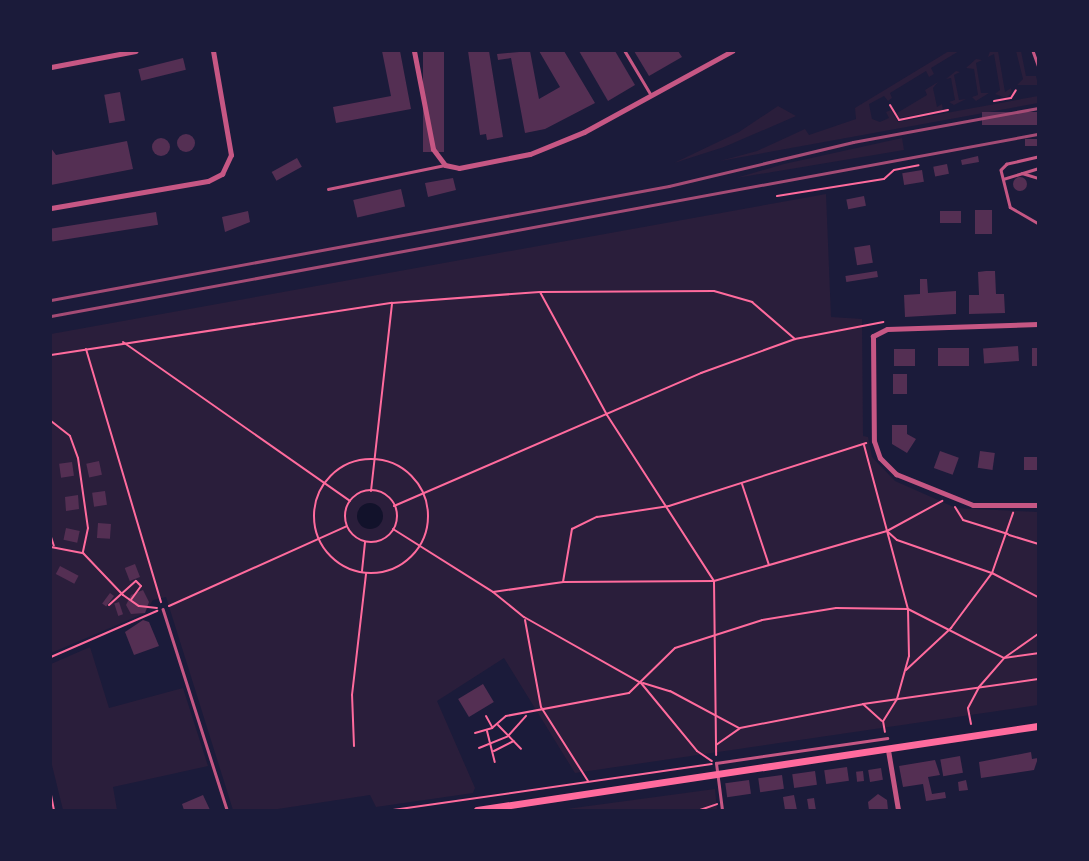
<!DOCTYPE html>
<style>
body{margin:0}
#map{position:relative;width:1089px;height:861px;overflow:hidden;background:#1b1b3a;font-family:"Public Sans",sans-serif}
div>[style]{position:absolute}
.green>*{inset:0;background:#2a1e3b}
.water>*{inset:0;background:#12122b}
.round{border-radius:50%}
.building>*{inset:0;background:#542f53;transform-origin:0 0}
.path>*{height:2px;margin:-1px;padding:0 1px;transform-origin:1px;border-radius:1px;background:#ff6b9d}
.path>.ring{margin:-1px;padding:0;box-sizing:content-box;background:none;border:2px solid #ff6b9d;border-radius:50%}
.service>*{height:2.5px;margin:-1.25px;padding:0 1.25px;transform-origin:1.25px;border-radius:1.25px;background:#c65784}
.minor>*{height:5px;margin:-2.5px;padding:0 2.5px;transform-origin:2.5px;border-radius:2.5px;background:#c65784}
.secondary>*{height:7px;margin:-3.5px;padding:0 3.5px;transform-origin:3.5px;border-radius:3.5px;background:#ff6b9d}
.rail>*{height:2.5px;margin:-1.25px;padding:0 1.25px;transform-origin:1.25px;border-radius:1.25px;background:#a44b75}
span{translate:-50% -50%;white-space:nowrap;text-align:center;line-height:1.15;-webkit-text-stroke:6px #1b1b3a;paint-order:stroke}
.frame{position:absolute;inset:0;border:52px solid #1b1b3a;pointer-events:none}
</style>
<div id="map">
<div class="green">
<i style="clip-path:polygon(949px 51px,959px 51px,931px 68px,934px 74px,929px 77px,926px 71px,890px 93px,892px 98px,888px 101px,884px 96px,869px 104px,872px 119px,880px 122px,889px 118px,886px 112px,891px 110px,898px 122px,1038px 96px,1038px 103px,720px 161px,757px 151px,805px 129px,809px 135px,856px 119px,855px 108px)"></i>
<i style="clip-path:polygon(990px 51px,998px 51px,1005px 92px,1011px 88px,1012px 92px,1006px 98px,995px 94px,1000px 90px,994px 54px,988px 57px)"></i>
<i style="clip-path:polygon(1016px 51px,1021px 51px,1026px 76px,1036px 76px,1038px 85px,1017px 85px,1023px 79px)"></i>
<i style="clip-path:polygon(976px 59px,982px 60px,976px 63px,981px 93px,989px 93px,976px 101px,972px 97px,978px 95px,974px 69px,966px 68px)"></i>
<i style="clip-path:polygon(956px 71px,960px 72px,954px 75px,959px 100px,966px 99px,954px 105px,949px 102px,955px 100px,951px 78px,946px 79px)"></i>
<i style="clip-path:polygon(938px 82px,933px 88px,937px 107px,942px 104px,943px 110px,899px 118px,897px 113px,927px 95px,925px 90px)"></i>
<i style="clip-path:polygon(778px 106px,796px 116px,724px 147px,674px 163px,739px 132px)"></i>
<i style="clip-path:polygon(902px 138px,904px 150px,736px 178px,784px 164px)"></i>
<i style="clip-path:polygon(826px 194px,831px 317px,862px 319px,863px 436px,868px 437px,872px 457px,895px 481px,956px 508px,1038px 512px,1038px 705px,575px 773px,504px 658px,437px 701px,475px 788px,473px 793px,376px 807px,370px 795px,271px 810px,233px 810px,166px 597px,153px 600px,145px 613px,51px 653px,51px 334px)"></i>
<i style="clip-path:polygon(90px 647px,109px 708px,183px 688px,208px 766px,113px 787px,117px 810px,63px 810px,51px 761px,51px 664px)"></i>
<i style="clip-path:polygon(715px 789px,717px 810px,559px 810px)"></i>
</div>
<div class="water">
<i class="round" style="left:357px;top:503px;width:26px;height:26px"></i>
</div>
<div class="building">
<i style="clip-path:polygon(382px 51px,400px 51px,411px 109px,336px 123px,333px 107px,391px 96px)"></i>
<i style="left:423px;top:51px;width:21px;height:101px"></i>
<i style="clip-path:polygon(468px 51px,489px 51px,503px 137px,487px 140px,486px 134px,480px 135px)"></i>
<i style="clip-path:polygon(530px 51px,539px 99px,560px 87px,539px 51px,564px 51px,595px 103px,545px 129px,525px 133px,511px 58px,498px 60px,497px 54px)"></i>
<i style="clip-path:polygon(579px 51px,615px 51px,635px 85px,608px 101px)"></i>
<i style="clip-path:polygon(634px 51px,678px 51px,682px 57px,649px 76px)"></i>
<i style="left:183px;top:58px;width:12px;height:46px;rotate:76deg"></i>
<i style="left:120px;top:92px;width:29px;height:16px;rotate:80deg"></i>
<i style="left:1038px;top:112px;width:13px;height:56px;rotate:90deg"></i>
<i class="round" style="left:177px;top:134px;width:18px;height:18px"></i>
<i class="round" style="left:152px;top:138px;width:18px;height:18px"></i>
<i style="left:1038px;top:139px;width:7px;height:13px;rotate:90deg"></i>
<i style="clip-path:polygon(127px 141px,133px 169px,51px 185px,51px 148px,56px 155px)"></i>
<i style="clip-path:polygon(978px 156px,979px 162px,962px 165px,961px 160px)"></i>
<i style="left:297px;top:158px;width:10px;height:29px;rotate:61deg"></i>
<i style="left:947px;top:164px;width:10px;height:14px;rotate:79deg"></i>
<i style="left:922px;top:170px;width:12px;height:20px;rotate:81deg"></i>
<i class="round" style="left:1013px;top:177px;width:14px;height:14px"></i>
<i style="clip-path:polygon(453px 178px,456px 190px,428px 197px,425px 183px)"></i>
<i style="left:401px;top:189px;width:18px;height:49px;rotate:77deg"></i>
<i style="left:864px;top:196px;width:10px;height:18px;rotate:79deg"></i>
<i style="left:992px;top:210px;width:24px;height:17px;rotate:90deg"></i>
<i style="clip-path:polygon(248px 211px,250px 222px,225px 232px,222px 217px)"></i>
<i style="left:940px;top:211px;width:21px;height:12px"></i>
<i style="left:156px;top:212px;width:13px;height:107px;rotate:81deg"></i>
<i style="left:870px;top:245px;width:18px;height:16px;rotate:81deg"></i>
<i style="left:877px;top:271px;width:6px;height:32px;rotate:81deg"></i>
<i style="clip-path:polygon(986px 271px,995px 271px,996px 294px,1004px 294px,1005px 313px,969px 314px,969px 295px,979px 295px,978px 272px)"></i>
<i style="clip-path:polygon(920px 279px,927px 279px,928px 293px,956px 291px,956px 314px,905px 317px,904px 295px,920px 294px)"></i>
<i style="left:1018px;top:346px;width:15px;height:35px;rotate:86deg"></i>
<i style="left:969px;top:348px;width:18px;height:31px;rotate:90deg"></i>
<i style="left:1032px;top:348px;width:6px;height:18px"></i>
<i style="left:894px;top:349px;width:21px;height:17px"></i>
<i style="left:893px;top:374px;width:14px;height:20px"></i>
<i style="clip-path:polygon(892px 425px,907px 425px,907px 434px,916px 439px,907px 453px,892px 444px)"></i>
<i style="left:940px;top:451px;width:20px;height:18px;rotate:20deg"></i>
<i style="left:980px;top:451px;width:15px;height:17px;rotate:8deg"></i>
<i style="left:1024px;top:457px;width:14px;height:13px"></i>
<i style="left:99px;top:461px;width:14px;height:13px;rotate:78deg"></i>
<i style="left:72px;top:462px;width:14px;height:13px;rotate:82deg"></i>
<i style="left:105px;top:491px;width:14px;height:13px;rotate:82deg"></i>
<i style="clip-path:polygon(78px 495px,79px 509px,66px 511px,65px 497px)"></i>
<i style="left:98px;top:523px;width:13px;height:15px;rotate:4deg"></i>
<i style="left:66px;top:528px;width:14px;height:12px;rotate:12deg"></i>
<i style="left:135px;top:564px;width:14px;height:11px;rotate:69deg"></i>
<i style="left:60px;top:566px;width:21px;height:9px;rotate:28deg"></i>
<i style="clip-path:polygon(143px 590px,149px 602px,145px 613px,131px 614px,126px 605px,131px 595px)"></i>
<i style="left:110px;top:593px;width:5px;height:13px;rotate:37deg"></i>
<i style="left:119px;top:602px;width:13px;height:5px;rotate:72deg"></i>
<i style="clip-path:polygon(143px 620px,149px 622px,159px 646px,134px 655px,125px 632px)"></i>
<i style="left:483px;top:684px;width:21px;height:29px;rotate:59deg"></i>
<i style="clip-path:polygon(1031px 752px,1032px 759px,1038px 758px,1034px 770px,981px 778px,979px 762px)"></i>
<i style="left:960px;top:756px;width:17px;height:20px;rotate:80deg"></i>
<i style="clip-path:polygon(935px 760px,940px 775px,928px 777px,932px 794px,945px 792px,946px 798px,926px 801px,923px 784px,903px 787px,899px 766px)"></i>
<i style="left:847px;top:767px;width:14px;height:23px;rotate:82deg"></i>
<i style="left:881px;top:768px;width:12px;height:13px;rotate:81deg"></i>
<i style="left:815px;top:771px;width:14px;height:23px;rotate:82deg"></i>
<i style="left:863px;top:771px;width:10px;height:7px;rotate:84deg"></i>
<i style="left:782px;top:775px;width:14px;height:24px;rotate:82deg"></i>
<i style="left:749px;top:780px;width:14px;height:24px;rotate:82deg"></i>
<i style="clip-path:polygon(966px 780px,968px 790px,959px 791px,958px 782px)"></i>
<i style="clip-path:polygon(878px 794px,887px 800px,888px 810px,869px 810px,868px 802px)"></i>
<i style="clip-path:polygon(203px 795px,210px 810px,184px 810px,182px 804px)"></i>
<i style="clip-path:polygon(794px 795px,797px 810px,785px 810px,783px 797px)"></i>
<i style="left:814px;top:798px;width:12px;height:7px;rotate:81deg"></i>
</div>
<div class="path">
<i style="left:994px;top:101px;width:17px;rotate:-10deg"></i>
<i style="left:1011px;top:98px;width:9px;rotate:-58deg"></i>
<i style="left:890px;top:105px;width:17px;rotate:59deg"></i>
<i style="left:899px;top:120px;width:50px;rotate:-11.5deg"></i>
<i style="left:777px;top:196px;width:108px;rotate:-9deg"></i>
<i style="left:884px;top:179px;width:13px;rotate:-42deg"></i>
<i style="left:894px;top:170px;width:25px;rotate:-11deg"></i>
<i style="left:540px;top:292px;width:140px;rotate:61.4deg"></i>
<i style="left:607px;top:415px;width:197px;rotate:57.2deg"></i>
<i style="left:714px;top:581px;width:174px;rotate:89.3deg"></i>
<i style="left:123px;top:342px;width:277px;rotate:35deg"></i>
<i style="left:86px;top:349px;width:264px;rotate:73.5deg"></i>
<i style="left:51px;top:355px;width:345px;rotate:-8.7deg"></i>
<i style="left:392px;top:303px;width:148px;rotate:-4.3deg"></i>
<i style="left:540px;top:292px;width:174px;rotate:-0.3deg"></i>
<i style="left:714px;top:291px;width:40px;rotate:16deg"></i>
<i style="left:752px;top:302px;width:57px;rotate:40.7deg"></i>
<i style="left:51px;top:421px;width:24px;rotate:38deg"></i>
<i style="left:70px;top:436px;width:23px;rotate:70deg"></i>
<i style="left:78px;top:458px;width:71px;rotate:81.9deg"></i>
<i style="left:88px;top:528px;width:25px;rotate:102deg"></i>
<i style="left:864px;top:445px;width:170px;rotate:75deg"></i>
<i style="left:908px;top:609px;width:47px;rotate:88.8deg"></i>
<i style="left:909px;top:656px;width:45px;rotate:105.6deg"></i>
<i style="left:897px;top:699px;width:26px;rotate:122deg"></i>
<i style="left:883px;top:721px;width:11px;rotate:80deg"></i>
<i class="ring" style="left:314px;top:459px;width:112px;height:112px"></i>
<i style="left:742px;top:484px;width:85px;rotate:71.6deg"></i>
<i class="ring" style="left:345px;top:490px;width:50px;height:50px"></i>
<i style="left:371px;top:491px;width:188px;rotate:-83.6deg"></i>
<i style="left:394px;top:506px;width:335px;rotate:-23.4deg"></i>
<i style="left:701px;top:373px;width:100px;rotate:-19.9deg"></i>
<i style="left:795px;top:339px;width:90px;rotate:-10.9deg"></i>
<i style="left:955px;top:507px;width:15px;rotate:58deg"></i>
<i style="left:963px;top:520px;width:47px;rotate:17.3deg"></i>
<i style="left:393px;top:529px;width:118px;rotate:32.2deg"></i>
<i style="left:493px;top:592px;width:40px;rotate:39deg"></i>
<i style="left:524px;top:617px;width:134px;rotate:29.4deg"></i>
<i style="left:641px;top:683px;width:88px;rotate:50.5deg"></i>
<i style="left:697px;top:751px;width:18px;rotate:34deg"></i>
<i style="left:888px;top:532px;width:12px;rotate:42deg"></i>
<i style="left:897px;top:540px;width:101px;rotate:19.2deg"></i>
<i style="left:992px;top:573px;width:52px;rotate:27.6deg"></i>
<i style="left:1009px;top:535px;width:30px;rotate:17deg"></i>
<i style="left:51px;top:537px;width:9px;rotate:72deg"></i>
<i style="left:51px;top:547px;width:33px;rotate:11deg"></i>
<i style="left:83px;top:553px;width:58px;rotate:46.4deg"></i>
<i style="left:123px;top:595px;width:19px;rotate:35deg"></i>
<i style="left:139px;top:606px;width:18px;rotate:6deg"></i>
<i style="left:362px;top:571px;width:29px;rotate:-84deg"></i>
<i style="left:563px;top:582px;width:54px;rotate:-80.4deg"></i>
<i style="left:572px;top:529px;width:28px;rotate:-26deg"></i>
<i style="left:597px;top:517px;width:73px;rotate:-8.7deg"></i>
<i style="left:669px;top:506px;width:207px;rotate:-17.7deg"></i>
<i style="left:493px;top:592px;width:71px;rotate:-8.1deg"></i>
<i style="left:563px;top:582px;width:151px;rotate:-0.4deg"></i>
<i style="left:714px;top:581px;width:180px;rotate:-16.1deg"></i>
<i style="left:887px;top:531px;width:63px;rotate:-28.6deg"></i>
<i style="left:109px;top:605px;width:36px;rotate:-42deg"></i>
<i style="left:136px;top:581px;width:7px;rotate:45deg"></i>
<i style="left:141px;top:586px;width:17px;rotate:126deg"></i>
<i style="left:169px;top:606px;width:195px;rotate:-24.2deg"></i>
<i style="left:525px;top:620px;width:88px;rotate:79.6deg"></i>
<i style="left:541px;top:707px;width:88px;rotate:57.6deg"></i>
<i style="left:51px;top:657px;width:116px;rotate:-23.5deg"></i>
<i style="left:906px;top:670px;width:62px;rotate:-43deg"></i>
<i style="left:951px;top:628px;width:69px;rotate:-53.3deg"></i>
<i style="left:992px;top:573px;width:64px;rotate:-70.7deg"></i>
<i style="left:643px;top:683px;width:28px;rotate:17deg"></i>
<i style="left:670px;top:691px;width:78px;rotate:28.2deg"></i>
<i style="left:863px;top:704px;width:25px;rotate:42deg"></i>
<i style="left:486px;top:716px;width:13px;rotate:61deg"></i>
<i style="left:971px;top:724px;width:16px;rotate:-101deg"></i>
<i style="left:968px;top:708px;width:24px;rotate:-62deg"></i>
<i style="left:979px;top:687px;width:38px;rotate:-49deg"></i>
<i style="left:1004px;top:658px;width:34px;rotate:-8deg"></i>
<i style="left:498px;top:725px;width:33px;rotate:46deg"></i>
<i style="left:487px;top:731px;width:32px;rotate:76deg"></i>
<i style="left:475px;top:733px;width:18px;rotate:-16deg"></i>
<i style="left:492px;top:728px;width:18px;rotate:-41deg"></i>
<i style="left:506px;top:716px;width:125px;rotate:-10.6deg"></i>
<i style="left:629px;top:693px;width:64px;rotate:-44.4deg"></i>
<i style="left:675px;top:648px;width:91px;rotate:-17.8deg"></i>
<i style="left:762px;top:620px;width:75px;rotate:-9.2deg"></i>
<i style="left:836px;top:608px;width:72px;rotate:0.8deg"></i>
<i style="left:908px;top:609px;width:108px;rotate:27deg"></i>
<i style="left:1004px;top:658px;width:42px;rotate:-35.2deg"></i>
<i style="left:716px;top:745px;width:29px;rotate:-35deg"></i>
<i style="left:740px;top:728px;width:125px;rotate:-11deg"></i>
<i style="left:863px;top:704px;width:177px;rotate:-8.1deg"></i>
<i style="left:354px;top:746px;width:51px;rotate:-92.2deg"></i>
<i style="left:352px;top:695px;width:122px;rotate:-83.4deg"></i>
<i style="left:479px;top:748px;width:31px;rotate:-22deg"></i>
<i style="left:508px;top:736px;width:27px;rotate:-48deg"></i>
<i style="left:494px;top:751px;width:22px;rotate:-27deg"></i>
<i style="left:51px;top:795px;width:15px;rotate:79deg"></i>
<i style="left:393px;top:810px;width:322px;rotate:-8.2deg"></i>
<i style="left:700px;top:810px;width:18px;rotate:-19deg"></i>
</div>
<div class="service">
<i style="left:625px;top:51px;width:49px;rotate:59.2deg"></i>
<i style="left:1033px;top:51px;width:15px;rotate:70deg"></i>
<i style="left:1038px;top:157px;width:32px;rotate:167deg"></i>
<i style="left:1007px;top:164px;width:8px;rotate:135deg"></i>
<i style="left:1001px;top:170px;width:38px;rotate:76deg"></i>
<i style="left:1010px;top:207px;width:32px;rotate:30deg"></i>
<i style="left:1022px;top:173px;width:17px;rotate:17deg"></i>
<i style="left:1003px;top:179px;width:37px;rotate:-17deg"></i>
<i style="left:328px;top:189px;width:119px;rotate:-11.6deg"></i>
<i style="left:163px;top:609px;width:211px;rotate:72.3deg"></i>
<i style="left:722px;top:810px;width:47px;rotate:-97.3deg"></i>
<i style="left:716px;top:763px;width:173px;rotate:-8.3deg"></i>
</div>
<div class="minor">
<i style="left:414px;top:51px;width:100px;rotate:79deg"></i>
<i style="left:433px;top:149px;width:20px;rotate:53deg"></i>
<i style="left:445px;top:165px;width:14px;rotate:12deg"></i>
<i style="left:459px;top:168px;width:72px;rotate:-11.2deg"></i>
<i style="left:530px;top:154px;width:58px;rotate:-22.2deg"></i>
<i style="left:584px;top:132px;width:169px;rotate:-28.7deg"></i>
<i style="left:51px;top:67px;width:86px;rotate:-10.7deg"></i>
<i style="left:51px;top:208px;width:159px;rotate:-9.8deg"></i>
<i style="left:208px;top:181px;width:16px;rotate:-27deg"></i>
<i style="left:222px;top:174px;width:21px;rotate:-65deg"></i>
<i style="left:231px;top:155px;width:106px;rotate:-99.8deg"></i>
<i style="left:1038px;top:324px;width:151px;rotate:178.1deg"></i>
<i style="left:887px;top:329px;width:16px;rotate:153deg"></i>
<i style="left:873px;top:336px;width:105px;rotate:89.5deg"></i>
<i style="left:874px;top:441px;width:18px;rotate:71deg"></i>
<i style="left:880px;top:458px;width:23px;rotate:45deg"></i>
<i style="left:896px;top:474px;width:83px;rotate:21.9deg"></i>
<i style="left:973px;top:505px;width:65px"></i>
<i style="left:888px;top:750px;width:61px;rotate:80.5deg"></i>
</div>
<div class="secondary">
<i style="left:477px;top:810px;width:567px;rotate:-8.52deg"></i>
</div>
<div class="rail">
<i style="left:51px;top:300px;width:628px;rotate:-10.45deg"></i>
<i style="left:669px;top:186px;width:189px;rotate:-13.4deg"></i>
<i style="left:853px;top:142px;width:188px;rotate:-10.4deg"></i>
<i style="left:51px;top:316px;width:1004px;rotate:-10.45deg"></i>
</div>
<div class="frame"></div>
</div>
